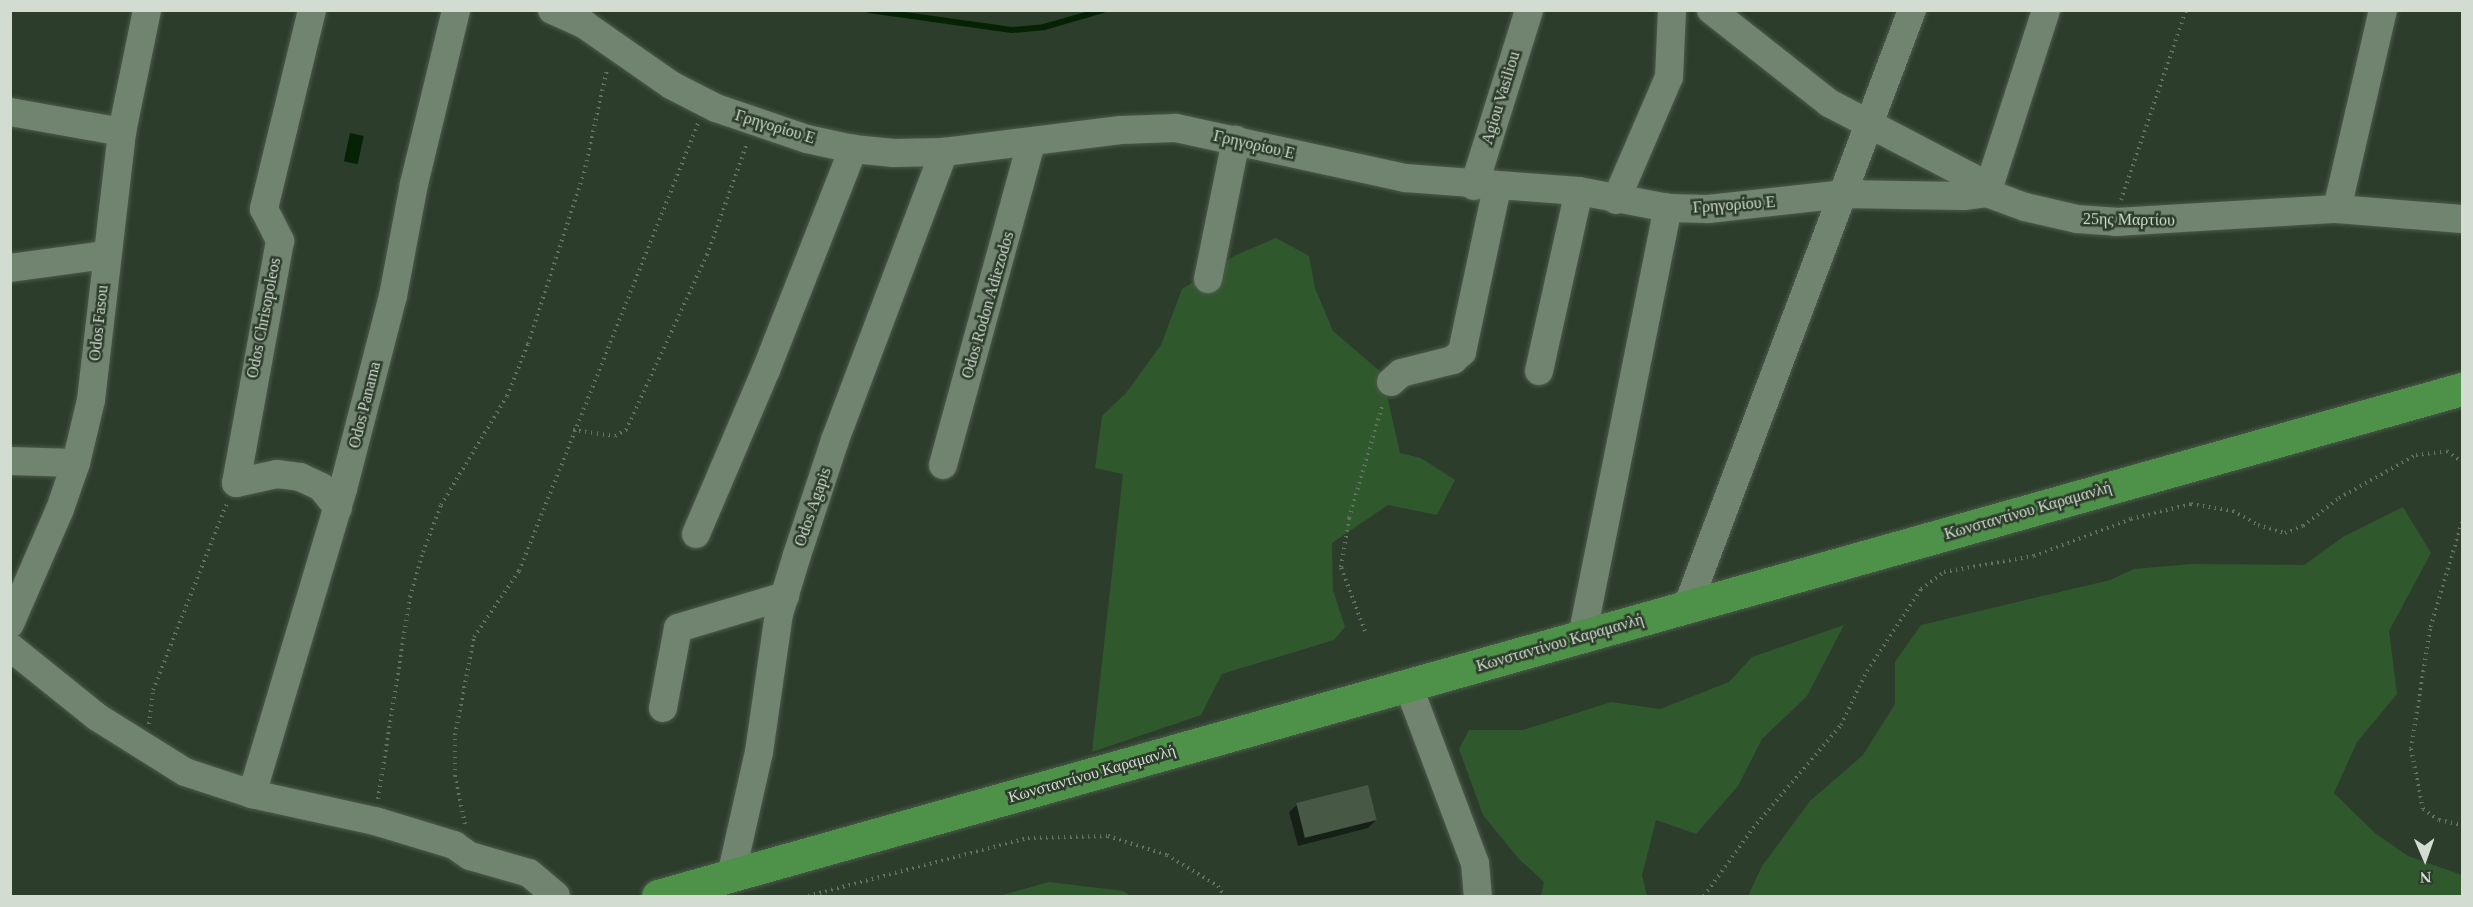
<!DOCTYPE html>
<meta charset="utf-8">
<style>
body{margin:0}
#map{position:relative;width:2473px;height:907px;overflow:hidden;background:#2c3d2b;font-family:"Times New Roman",serif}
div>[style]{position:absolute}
.green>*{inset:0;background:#30582d}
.water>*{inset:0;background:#052304;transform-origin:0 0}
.shadow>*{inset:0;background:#0007}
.stream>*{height:6px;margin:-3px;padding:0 3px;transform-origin:3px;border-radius:3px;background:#052304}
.building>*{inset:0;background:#475845;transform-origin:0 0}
.path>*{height:4px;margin-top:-2px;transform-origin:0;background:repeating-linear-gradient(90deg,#627160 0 1.5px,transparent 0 6px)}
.roads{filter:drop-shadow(0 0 2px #4d5a4c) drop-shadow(0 0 2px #4d5a4c)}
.minor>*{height:28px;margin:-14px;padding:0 14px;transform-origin:14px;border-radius:14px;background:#71846f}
.major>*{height:33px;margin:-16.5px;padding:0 16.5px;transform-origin:16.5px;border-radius:16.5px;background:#4e9249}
span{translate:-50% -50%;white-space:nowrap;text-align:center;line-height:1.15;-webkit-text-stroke:5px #2c3d2b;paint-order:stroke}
.street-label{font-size:16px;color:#d2dcd0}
.frame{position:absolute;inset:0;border:12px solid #d2dcd0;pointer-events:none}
.north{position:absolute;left:2395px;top:829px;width:60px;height:60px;-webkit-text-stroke:4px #2c3d2b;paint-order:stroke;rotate:178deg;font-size:16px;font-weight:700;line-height:24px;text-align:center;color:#d2dcd0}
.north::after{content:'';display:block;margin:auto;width:21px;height:27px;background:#d2dcd0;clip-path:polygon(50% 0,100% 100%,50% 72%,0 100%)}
</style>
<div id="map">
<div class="green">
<i style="clip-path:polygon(1276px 238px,1309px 256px,1315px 288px,1333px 331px,1382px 373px,1400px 453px,1421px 458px,1455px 480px,1437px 515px,1388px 505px,1332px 543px,1333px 590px,1345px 627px,1334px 640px,1222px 674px,1201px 715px,1092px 752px,1123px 474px,1095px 468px,1102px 416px,1126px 393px,1161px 345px,1182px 289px,1236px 255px)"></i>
<i style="clip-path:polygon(2403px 507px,2431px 553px,2389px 631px,2397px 694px,2357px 742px,2334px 793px,2375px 833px,2408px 856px,2462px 875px,2462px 896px,1748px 896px,1762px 866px,1810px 801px,1863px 755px,1895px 704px,1895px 662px,1921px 625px,2110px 580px,2134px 569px,2192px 564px,2304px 565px,2343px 537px)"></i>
<i style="clip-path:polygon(1844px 625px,1807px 696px,1762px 739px,1738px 786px,1696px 834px,1656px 820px,1642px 875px,1647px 896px,1541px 896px,1544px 882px,1518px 858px,1483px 815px,1459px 749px,1469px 730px,1523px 730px,1611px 702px,1660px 709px,1729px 682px,1752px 657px)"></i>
<i style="clip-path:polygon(1049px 882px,1123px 891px,1131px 896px,999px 896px)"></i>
</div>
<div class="water">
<i style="left:350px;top:133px;width:14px;height:29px;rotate:12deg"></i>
</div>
<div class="shadow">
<i style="clip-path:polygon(1297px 805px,1376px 820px,1368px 828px,1298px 846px,1289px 812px)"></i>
</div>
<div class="stream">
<i style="left:869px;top:10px;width:144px;rotate:8deg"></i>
<i style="left:1012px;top:30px;width:32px;rotate:-5deg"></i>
<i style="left:1044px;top:27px;width:61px;rotate:-16.1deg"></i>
</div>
<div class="building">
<i style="left:1368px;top:785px;width:36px;height:74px;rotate:76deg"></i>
</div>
<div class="path">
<i style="left:2121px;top:200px;width:201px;rotate:-71.1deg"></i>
<i style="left:573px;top:430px;width:42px;rotate:8.1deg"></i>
<i style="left:615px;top:436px;width:13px;rotate:-29deg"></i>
<i style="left:626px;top:430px;width:193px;rotate:-65.2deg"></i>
<i style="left:707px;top:255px;width:119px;rotate:-70.3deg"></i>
<i style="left:2462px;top:522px;width:112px;rotate:106.7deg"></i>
<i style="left:2430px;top:629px;width:121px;rotate:99deg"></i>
<i style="left:2411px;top:749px;width:61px;rotate:78.7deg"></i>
<i style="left:2423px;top:809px;width:19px;rotate:35deg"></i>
<i style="left:2439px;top:820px;width:24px;rotate:12deg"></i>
<i style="left:1365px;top:631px;width:68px;rotate:-110.6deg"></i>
<i style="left:1341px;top:567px;width:50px;rotate:-80.7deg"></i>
<i style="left:1349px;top:518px;width:120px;rotate:-73.5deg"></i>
<i style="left:149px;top:724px;width:34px;rotate:-83deg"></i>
<i style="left:153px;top:690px;width:201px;rotate:-68.4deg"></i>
<i style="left:378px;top:799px;width:205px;rotate:-81deg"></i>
<i style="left:410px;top:597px;width:47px;rotate:-73.9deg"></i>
<i style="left:423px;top:552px;width:50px;rotate:-69deg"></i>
<i style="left:441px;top:505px;width:127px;rotate:-58.8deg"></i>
<i style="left:507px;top:396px;width:56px;rotate:-68deg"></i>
<i style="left:528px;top:344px;width:180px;rotate:-71.9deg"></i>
<i style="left:584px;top:173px;width:107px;rotate:-77.5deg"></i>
<i style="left:465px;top:824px;width:49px;rotate:-101.8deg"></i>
<i style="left:455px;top:776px;width:41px;rotate:-90deg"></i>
<i style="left:455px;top:735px;width:100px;rotate:-79deg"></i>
<i style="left:474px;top:637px;width:80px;rotate:-55.7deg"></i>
<i style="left:519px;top:571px;width:482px;rotate:-68.2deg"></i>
<i style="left:808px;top:896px;width:228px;rotate:-14.8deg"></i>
<i style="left:1028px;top:838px;width:80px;rotate:-1.4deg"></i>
<i style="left:1108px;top:836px;width:62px;rotate:17.9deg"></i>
<i style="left:1167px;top:855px;width:60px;rotate:31.3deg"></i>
<i style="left:1218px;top:886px;width:12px;rotate:59deg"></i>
<i style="left:1704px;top:896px;width:84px;rotate:-54.2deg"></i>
<i style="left:1753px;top:828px;width:135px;rotate:-49.5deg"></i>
<i style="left:1841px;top:725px;width:60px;rotate:-64.3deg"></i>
<i style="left:1867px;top:671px;width:98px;rotate:-56.6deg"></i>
<i style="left:1921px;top:589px;width:29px;rotate:-36deg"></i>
<i style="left:1944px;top:572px;width:91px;rotate:-10.1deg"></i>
<i style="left:2034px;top:556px;width:104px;rotate:-20.9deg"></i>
<i style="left:2131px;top:519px;width:62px;rotate:-14deg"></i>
<i style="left:2191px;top:504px;width:43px;rotate:9.5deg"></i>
<i style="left:2233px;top:511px;width:29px;rotate:29deg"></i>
<i style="left:2258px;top:525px;width:28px;rotate:17deg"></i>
<i style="left:2285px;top:533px;width:19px;rotate:-21deg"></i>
<i style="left:2303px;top:526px;width:46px;rotate:-37.9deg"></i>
<i style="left:2339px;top:498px;width:88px;rotate:-29.2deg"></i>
<i style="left:2416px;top:455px;width:31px;rotate:-7deg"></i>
<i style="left:2447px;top:451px;width:19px;rotate:36deg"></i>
</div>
<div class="roads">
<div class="minor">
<i style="left:312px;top:10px;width:205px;rotate:103.6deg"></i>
<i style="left:264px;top:209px;width:36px;rotate:63deg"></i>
<i style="left:280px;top:241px;width:246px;rotate:100.3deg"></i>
<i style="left:236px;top:483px;width:42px;rotate:-12.4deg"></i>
<i style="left:277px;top:474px;width:23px;rotate:7deg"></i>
<i style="left:300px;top:477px;width:23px;rotate:25deg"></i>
<i style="left:321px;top:487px;width:27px;rotate:51deg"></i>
<i style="left:552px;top:10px;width:36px;rotate:24deg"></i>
<i style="left:585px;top:25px;width:105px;rotate:34.9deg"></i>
<i style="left:671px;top:85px;width:51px;rotate:27.1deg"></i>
<i style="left:716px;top:108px;width:96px;rotate:18.8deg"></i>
<i style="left:807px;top:139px;width:47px;rotate:12.3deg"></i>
<i style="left:853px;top:149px;width:41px;rotate:5.6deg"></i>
<i style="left:894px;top:153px;width:50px;rotate:-1.1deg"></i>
<i style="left:944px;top:152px;width:178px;rotate:-7.1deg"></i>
<i style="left:1121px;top:130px;width:55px;rotate:-2.1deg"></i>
<i style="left:1176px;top:128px;width:234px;rotate:12.3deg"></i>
<i style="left:1405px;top:178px;width:174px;rotate:4.3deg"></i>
<i style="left:1579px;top:191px;width:91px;rotate:10.8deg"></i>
<i style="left:1668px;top:208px;width:40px;rotate:1.4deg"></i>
<i style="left:1708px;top:209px;width:136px;rotate:-6.3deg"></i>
<i style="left:1843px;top:194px;width:121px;rotate:0.9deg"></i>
<i style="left:1964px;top:196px;width:23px;rotate:-7deg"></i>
<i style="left:1987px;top:193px;width:192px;rotate:-72.1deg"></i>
<i style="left:1711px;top:10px;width:150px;rotate:38.2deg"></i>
<i style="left:1829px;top:103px;width:160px;rotate:27.5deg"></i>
<i style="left:1971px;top:177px;width:23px;rotate:45deg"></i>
<i style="left:1987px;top:193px;width:40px;rotate:20.2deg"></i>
<i style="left:2025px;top:207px;width:53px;rotate:13deg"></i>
<i style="left:2077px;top:219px;width:39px;rotate:4deg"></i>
<i style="left:2116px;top:222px;width:221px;rotate:-3.4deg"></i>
<i style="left:2337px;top:209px;width:125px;rotate:4.6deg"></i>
<i style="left:10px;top:112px;width:114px;rotate:10.1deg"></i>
<i style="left:1474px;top:186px;width:184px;rotate:-72.6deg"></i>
<i style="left:1616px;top:200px;width:134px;rotate:-66.7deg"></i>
<i style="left:1669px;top:77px;width:67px;rotate:-87.4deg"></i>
<i style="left:2337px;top:209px;width:204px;rotate:-77deg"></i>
<i style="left:10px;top:268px;width:96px;rotate:-7.8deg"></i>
<i style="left:1208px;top:279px;width:142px;rotate:-78.6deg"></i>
<i style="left:1539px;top:371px;width:184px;rotate:-77.5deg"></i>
<i style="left:1391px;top:382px;width:13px;rotate:-42deg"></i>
<i style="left:1401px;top:373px;width:54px;rotate:-14deg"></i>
<i style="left:1453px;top:360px;width:12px;rotate:-42deg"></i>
<i style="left:1462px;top:352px;width:169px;rotate:-78deg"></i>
<i style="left:10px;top:461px;width:66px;rotate:1.7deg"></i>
<i style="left:943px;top:465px;width:334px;rotate:-74.7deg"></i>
<i style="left:696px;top:534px;width:178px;rotate:-66.9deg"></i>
<i style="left:766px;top:370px;width:238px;rotate:-68.5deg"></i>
<i style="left:1687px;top:607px;width:638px;rotate:-69.35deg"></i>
<i style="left:10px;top:624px;width:125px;rotate:-66.5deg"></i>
<i style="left:60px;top:509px;width:49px;rotate:-70.8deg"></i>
<i style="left:76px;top:463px;width:65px;rotate:-76.6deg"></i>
<i style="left:91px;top:400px;width:270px;rotate:-83.4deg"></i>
<i style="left:122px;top:132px;width:125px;rotate:-78.4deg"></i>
<i style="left:1582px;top:637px;width:438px;rotate:-78.7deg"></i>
<i style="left:10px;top:647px;width:112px;rotate:38.8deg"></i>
<i style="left:97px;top:717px;width:104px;rotate:32deg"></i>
<i style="left:185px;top:772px;width:71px;rotate:18.2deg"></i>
<i style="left:252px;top:794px;width:126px;rotate:12.4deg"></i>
<i style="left:375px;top:821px;width:83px;rotate:16.9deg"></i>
<i style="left:454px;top:845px;width:19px;rotate:35deg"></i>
<i style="left:470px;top:856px;width:61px;rotate:16.1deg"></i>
<i style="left:529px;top:873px;width:35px;rotate:40deg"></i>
<i style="left:1408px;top:685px;width:190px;rotate:69.4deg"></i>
<i style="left:1475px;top:863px;width:33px;rotate:85deg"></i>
<i style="left:663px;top:708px;width:81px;rotate:-79.4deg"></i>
<i style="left:678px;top:628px;width:112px;rotate:-16.7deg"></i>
<i style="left:252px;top:794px;width:318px;rotate:-73.4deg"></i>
<i style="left:343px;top:489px;width:199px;rotate:-75.5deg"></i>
<i style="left:393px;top:296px;width:114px;rotate:-79.4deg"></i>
<i style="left:414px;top:184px;width:179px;rotate:-76.4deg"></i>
<i style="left:731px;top:876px;width:127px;rotate:-77.3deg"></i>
<i style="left:759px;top:752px;width:139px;rotate:-81.8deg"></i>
<i style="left:779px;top:614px;width:62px;rotate:-73deg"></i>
<i style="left:797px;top:555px;width:121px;rotate:-71.7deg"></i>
<i style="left:835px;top:440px;width:308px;rotate:-69.3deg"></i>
</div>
<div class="major">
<i style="left:658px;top:896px;width:1874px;rotate:-15.7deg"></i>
</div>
</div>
<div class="street-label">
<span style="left:1501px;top:98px;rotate:-73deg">Agiou Vasiliou</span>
<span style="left:775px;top:127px;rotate:17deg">Γρηγορίου Ε</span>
<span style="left:1254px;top:145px;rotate:13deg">Γρηγορίου Ε</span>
<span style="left:1734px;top:205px;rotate:-4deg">Γρηγορίου Ε</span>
<span style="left:2129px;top:220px;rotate:1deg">25ης Μαρτίου</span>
<span style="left:988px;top:305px;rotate:-74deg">Odos Rodon Adiezodos</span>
<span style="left:264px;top:318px;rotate:-79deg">Odos Chrisopoleos</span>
<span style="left:99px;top:323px;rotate:-84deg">Odos Fasou</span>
<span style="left:365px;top:405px;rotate:-76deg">Odos Panama</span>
<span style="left:813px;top:507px;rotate:-71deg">Odos Agapis</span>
<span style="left:2028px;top:511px;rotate:-16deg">Κωνσταντίνου Καραμανλή</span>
<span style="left:1560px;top:643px;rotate:-16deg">Κωνσταντίνου Καραμανλή</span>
<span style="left:1092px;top:774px;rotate:-16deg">Κωνσταντίνου Καραμανλή</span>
</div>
<div class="frame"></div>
<div class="north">N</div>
</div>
